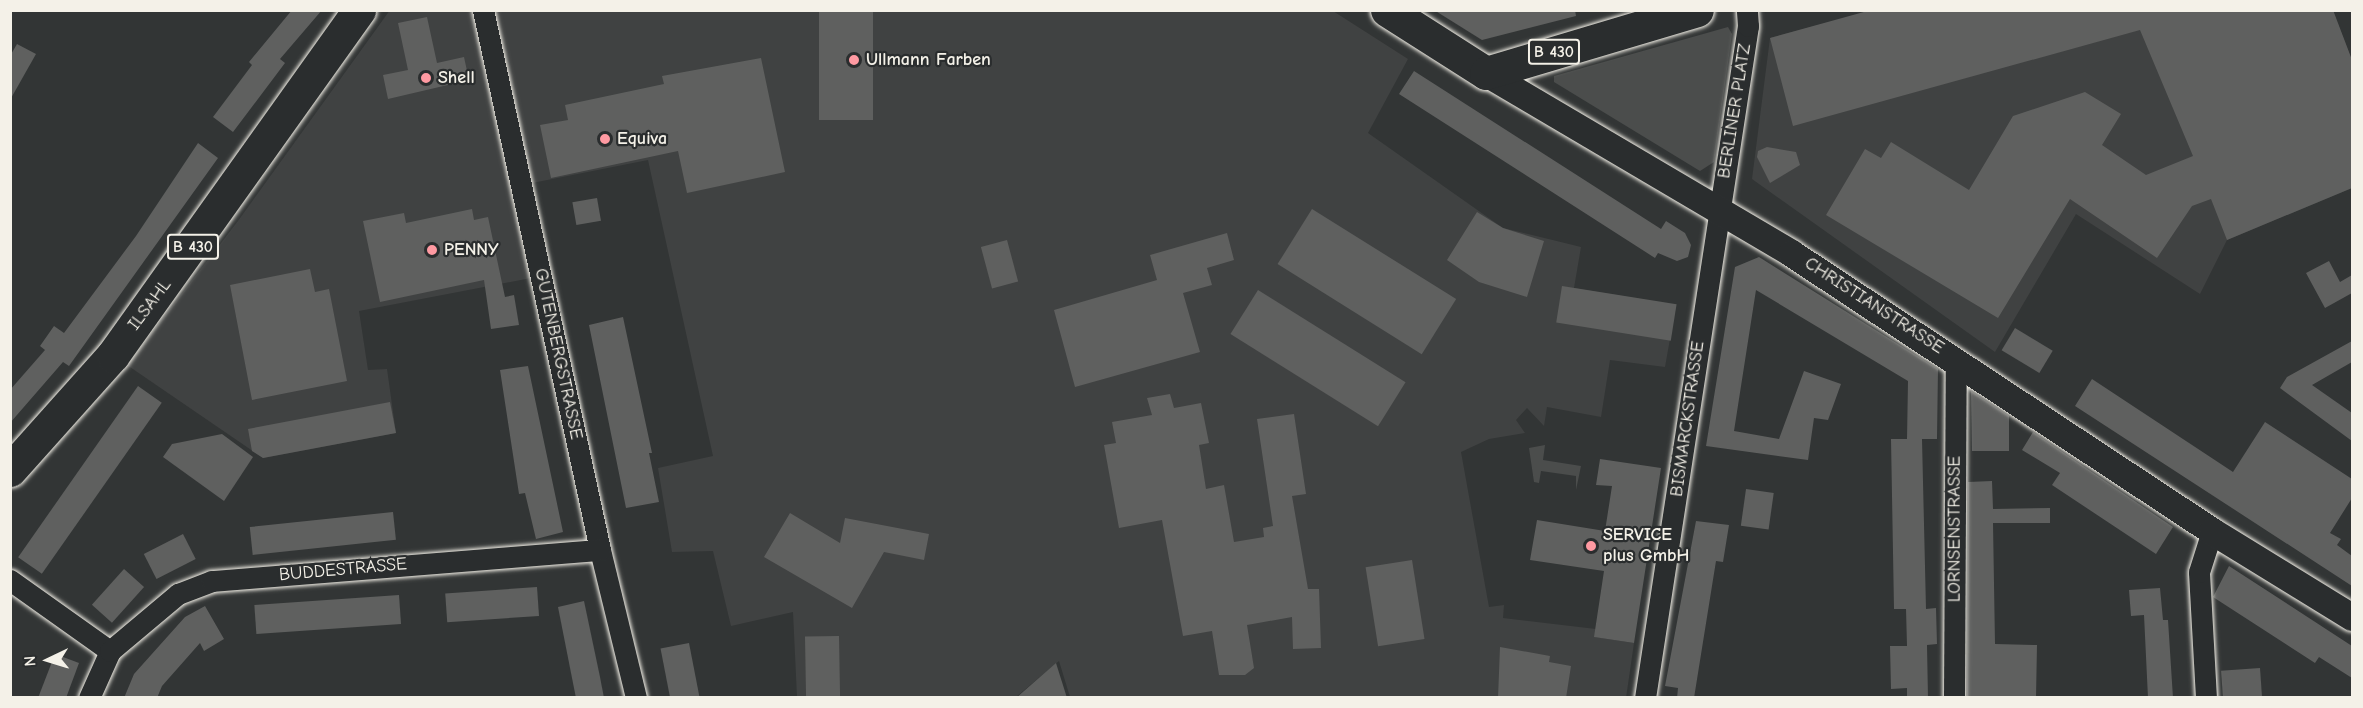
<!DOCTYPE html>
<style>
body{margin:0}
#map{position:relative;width:2363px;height:708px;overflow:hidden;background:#323535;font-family:"Comic Neue",sans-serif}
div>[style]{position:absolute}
.built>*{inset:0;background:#404242}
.green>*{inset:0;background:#4b4d4c}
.building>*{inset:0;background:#5f605f;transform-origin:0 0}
.roads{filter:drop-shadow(0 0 2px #f4f1e8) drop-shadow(0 0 2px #f4f1e8)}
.minor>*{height:21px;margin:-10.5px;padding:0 10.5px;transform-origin:10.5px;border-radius:10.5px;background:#2a2d2e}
.tertiary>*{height:27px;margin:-13.5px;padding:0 13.5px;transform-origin:13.5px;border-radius:13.5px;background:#2a2d2e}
.primary>*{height:33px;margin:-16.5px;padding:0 16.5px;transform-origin:16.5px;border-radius:16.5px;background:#2a2d2e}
.dots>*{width:16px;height:16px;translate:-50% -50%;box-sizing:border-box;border:3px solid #2a2d2e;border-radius:50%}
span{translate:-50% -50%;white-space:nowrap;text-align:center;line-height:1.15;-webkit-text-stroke:4.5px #2a2d2e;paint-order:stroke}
.shield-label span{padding:2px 4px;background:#2a2d2e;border:2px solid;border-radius:4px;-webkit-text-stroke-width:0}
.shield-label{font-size:16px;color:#f4f1e8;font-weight:700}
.poi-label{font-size:18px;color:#f4f1e8;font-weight:700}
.left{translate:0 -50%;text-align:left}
.street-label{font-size:18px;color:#f4f1e8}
.frame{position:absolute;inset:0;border:12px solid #f4f1e8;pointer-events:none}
.north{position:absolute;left:18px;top:630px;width:60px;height:60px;-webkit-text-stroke:4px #2a2d2e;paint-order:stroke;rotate:266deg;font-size:16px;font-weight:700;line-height:24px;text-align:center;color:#f4f1e8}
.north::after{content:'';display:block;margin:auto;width:21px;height:27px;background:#f4f1e8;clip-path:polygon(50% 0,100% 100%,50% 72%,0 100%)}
</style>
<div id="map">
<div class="built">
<i style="clip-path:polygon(390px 10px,1333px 11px,1408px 59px,1368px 133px,1503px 228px,1581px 247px,1574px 288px,1676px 305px,1665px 367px,1610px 360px,1601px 417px,1547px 407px,1544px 426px,1527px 408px,1516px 420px,1525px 433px,1489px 439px,1461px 452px,1489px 607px,1504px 605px,1503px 618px,1596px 629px,1595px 637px,1634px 643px,1626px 698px,1070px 697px,1059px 661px,1016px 697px,797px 697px,793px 612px,731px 626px,713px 551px,672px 552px,658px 468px,713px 456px,648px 160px,517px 186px,536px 277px,359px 311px,368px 370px,387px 369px,396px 433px,263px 458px,127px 365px,238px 221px)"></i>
<i style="clip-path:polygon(1871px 11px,2333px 11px,2352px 60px,2352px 188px,2227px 240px,2200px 294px,2076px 214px,1995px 352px,1752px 179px,1770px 38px)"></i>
</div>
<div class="green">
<i style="clip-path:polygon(1728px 27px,1732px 34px,1714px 162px,1700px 171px,1554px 82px,1554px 76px)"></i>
<i style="clip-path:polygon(1545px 445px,1543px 460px,1581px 466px,1576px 490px,1576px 476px,1541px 471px,1539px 483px,1534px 482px,1529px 448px)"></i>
</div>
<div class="building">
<i style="clip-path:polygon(292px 10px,322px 10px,280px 59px,285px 63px,233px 132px,213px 117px,252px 65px,249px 62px)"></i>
<i style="left:819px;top:10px;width:54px;height:110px"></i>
<i style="clip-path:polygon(1434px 10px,1575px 10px,1576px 16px,1482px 40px)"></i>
<i style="clip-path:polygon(1871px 10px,2333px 10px,2352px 60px,2352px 188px,2227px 240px,2211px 199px,2192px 206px,2157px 258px,2070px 199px,1998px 318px,1826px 215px,1865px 149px,1881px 158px,1891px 142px,1969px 190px,2013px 116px,2085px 92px,2121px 114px,2102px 145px,2146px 175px,2193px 156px,2140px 30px,1793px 126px,1770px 38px)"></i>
<i style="clip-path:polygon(427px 17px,437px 63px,464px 57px,469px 80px,388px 99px,383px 75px,408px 70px,398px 23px)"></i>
<i style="clip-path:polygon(17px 44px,36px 54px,10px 100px,10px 56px)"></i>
<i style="clip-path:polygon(761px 58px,785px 172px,687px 193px,678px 151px,551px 178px,540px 125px,568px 120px,565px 105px,664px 84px,662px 76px)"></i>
<i style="clip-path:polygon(1414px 71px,1661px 229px,1666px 221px,1685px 233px,1691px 245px,1688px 257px,1677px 261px,1658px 253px,1655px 258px,1399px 94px)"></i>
<i style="clip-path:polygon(198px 143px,218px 158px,69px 366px,63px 362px,10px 423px,10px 390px,45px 350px,40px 346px,54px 326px,64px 333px,136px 236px)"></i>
<i style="clip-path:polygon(1767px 147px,1796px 152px,1800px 165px,1770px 183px,1757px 157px,1758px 151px)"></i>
<i style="left:597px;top:198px;width:23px;height:25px;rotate:80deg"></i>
<i style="clip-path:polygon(472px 209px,474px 220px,488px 217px,505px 297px,514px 295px,519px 325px,491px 329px,484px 280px,380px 302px,363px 221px,404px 213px,406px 223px)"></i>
<i style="left:1312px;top:209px;width:170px;height:65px;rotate:32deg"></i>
<i style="clip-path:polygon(1477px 212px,1503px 228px,1544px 241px,1527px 297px,1479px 282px,1447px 260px)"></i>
<i style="clip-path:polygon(1227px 233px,1234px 260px,1207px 268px,1212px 285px,1183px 293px,1200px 352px,1075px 387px,1054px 310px,1157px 280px,1150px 255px)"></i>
<i style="left:1007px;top:240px;width:43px;height:27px;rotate:75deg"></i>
<i style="clip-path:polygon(1759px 257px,1938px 369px,1937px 439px,1922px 439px,1926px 609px,1936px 608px,1937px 644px,1927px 645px,1928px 698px,1907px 698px,1907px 688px,1891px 689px,1890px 646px,1907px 646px,1906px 609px,1894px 609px,1891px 439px,1907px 439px,1908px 381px,1756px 290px,1734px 431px,1779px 439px,1804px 371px,1841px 384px,1828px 420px,1814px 418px,1808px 460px,1706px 446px,1735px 267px)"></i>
<i style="clip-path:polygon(2329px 261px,2340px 282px,2352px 275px,2352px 293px,2325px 308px,2306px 273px)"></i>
<i style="clip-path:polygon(310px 269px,315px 292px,329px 289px,347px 381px,252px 400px,230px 285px)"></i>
<i style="left:1562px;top:286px;width:116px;height:37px;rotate:9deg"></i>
<i style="left:1258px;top:290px;width:174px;height:52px;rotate:32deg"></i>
<i style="clip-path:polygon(623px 317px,652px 453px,649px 453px,659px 502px,626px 508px,589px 325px)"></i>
<i style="left:2015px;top:328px;width:44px;height:26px;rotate:31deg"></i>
<i style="clip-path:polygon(2352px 341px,2352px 362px,2312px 385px,2352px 413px,2352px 441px,2280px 388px,2287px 377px)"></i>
<i style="clip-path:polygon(528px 366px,563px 532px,536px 539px,525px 493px,519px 494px,500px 370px)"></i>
<i style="clip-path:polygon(2092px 379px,2233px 472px,2265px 422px,2352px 479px,2352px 498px,2330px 533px,2341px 539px,2337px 545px,2352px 556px,2352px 586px,2075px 406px)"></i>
<i style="left:138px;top:386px;width:29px;height:209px;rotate:35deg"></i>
<i style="clip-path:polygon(1971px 391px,2009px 416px,2009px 451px,1972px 451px)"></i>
<i style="clip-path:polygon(1170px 394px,1174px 408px,1201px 403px,1209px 443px,1199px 445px,1206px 489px,1224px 485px,1234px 542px,1264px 537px,1263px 528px,1273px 526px,1257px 419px,1294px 414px,1306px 494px,1292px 496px,1308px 589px,1319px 589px,1321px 648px,1293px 649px,1292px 617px,1247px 625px,1254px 668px,1245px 675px,1219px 675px,1212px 631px,1183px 636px,1162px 520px,1119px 528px,1104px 445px,1116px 443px,1112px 422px,1152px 415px,1147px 398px)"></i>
<i style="clip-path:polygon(390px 402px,396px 433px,263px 458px,252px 451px,248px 429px)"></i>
<i style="clip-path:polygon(2033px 432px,2173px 527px,2156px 554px,2052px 485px,2060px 473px,2022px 450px)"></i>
<i style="clip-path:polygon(222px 434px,253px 457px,224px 501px,163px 457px,172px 444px)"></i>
<i style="clip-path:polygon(1600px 459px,1661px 468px,1634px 643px,1594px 637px,1604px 571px,1530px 560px,1537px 520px,1605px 531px,1612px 486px,1596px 485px)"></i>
<i style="clip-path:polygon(1992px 481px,1993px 509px,2050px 508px,2050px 523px,1993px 523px,1995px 644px,2037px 645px,2036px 698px,1967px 698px,1968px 482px)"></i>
<i style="left:1746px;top:489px;width:28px;height:37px;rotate:8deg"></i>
<i style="left:393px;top:512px;width:28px;height:144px;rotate:84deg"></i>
<i style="clip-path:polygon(790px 513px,840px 543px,845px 518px,929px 534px,924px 560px,884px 552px,852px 608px,764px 557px)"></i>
<i style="clip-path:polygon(1696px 521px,1729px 525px,1723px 562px,1716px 561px,1694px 698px,1677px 698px,1678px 688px,1665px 686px)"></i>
<i style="left:183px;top:534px;width:28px;height:44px;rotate:63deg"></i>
<i style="left:1412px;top:560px;width:80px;height:47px;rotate:81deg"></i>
<i style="clip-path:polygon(2229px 566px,2352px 646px,2352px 678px,2319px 657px,2315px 663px,2213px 597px)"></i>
<i style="left:124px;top:569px;width:27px;height:48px;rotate:42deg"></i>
<i style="left:537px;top:587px;width:29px;height:92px;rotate:86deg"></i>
<i style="clip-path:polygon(2160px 588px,2163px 620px,2168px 620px,2173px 698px,2148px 698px,2144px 615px,2131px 616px,2129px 590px)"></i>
<i style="left:399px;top:595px;width:29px;height:145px;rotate:86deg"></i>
<i style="clip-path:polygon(584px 601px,600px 677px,604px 698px,576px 698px,573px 683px,558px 607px)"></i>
<i style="clip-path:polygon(205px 606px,224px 639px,204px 651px,200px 643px,162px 686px,157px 698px,124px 698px,134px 674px,185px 617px)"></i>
<i style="left:839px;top:636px;width:62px;height:34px;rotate:89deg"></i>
<i style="left:689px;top:643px;width:56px;height:29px;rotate:79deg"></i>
<i style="clip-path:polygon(1500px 647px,1550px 656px,1549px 662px,1571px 666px,1566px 698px,1498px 698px)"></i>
<i style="clip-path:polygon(55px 654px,79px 663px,66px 698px,38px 698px)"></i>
<i style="clip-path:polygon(1056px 663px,1067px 698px,1016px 698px)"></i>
<i style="left:2260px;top:668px;width:30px;height:39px;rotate:86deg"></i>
</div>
<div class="roads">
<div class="minor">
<i style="left:483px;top:10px;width:553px;rotate:77.77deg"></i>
<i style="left:600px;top:550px;width:152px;rotate:76.3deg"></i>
<i style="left:10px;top:580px;width:123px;rotate:35.4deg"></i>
<i style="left:89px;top:698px;width:51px;rotate:-65.9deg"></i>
<i style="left:110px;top:651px;width:89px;rotate:-40deg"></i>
<i style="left:178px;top:594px;width:36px;rotate:-21deg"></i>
<i style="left:212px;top:581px;width:389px;rotate:-4.6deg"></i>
<i style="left:1645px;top:698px;width:680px;rotate:-81.29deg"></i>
<i style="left:1748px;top:26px;width:16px;rotate:-94deg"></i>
<i style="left:1954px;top:698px;width:338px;rotate:-89.7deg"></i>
<i style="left:2206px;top:698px;width:126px;rotate:-93.2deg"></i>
<i style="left:2199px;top:572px;width:43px;rotate:-72.4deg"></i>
</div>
<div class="tertiary">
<i style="left:1486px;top:73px;width:354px;rotate:30.5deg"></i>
<i style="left:1791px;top:253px;width:505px;rotate:33.44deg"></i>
<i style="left:2212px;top:531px;width:164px;rotate:31.6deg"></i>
</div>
<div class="primary">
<i style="left:1387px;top:10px;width:117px;rotate:32.5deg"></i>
<i style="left:1486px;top:73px;width:220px;rotate:-16.6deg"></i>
<i style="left:10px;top:470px;width:154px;rotate:-48.2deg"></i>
<i style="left:113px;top:355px;width:424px;rotate:-54.5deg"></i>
</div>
</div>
<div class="dots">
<i style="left:854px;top:60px;background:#ff9aa2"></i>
<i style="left:426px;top:78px;background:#ff9aa2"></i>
<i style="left:605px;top:139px;background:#ff9aa2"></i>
<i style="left:432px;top:250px;background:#ff9aa2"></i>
<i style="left:1591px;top:546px;background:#ff9aa2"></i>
</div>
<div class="shield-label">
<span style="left:1554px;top:52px">B 430</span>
<span style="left:193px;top:247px">B 430</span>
</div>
<div class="poi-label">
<span class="left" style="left:866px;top:60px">Ullmann Farben</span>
<span class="left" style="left:438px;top:78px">Shell</span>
<span class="left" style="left:617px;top:139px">Equiva</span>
<span class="left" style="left:444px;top:250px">PENNY</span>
<span class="left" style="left:1603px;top:546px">SERVICE<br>plus GmbH</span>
</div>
<div class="street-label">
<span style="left:1735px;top:111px;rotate:-81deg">BERLINER PLATZ</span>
<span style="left:150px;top:305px;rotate:-53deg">ILSAHL</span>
<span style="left:1874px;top:306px;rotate:33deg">CHRISTIANSTRASSE</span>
<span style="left:558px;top:354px;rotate:78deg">GUTENBERGSTRASSE</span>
<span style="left:1688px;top:419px;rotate:-82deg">BISMARCKSTRASSE</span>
<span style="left:1955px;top:529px;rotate:-90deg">LORNSENSTRASSE</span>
<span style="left:343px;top:570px;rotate:-5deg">BUDDESTRASSE</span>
</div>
<div class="frame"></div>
<div class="north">N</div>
</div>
